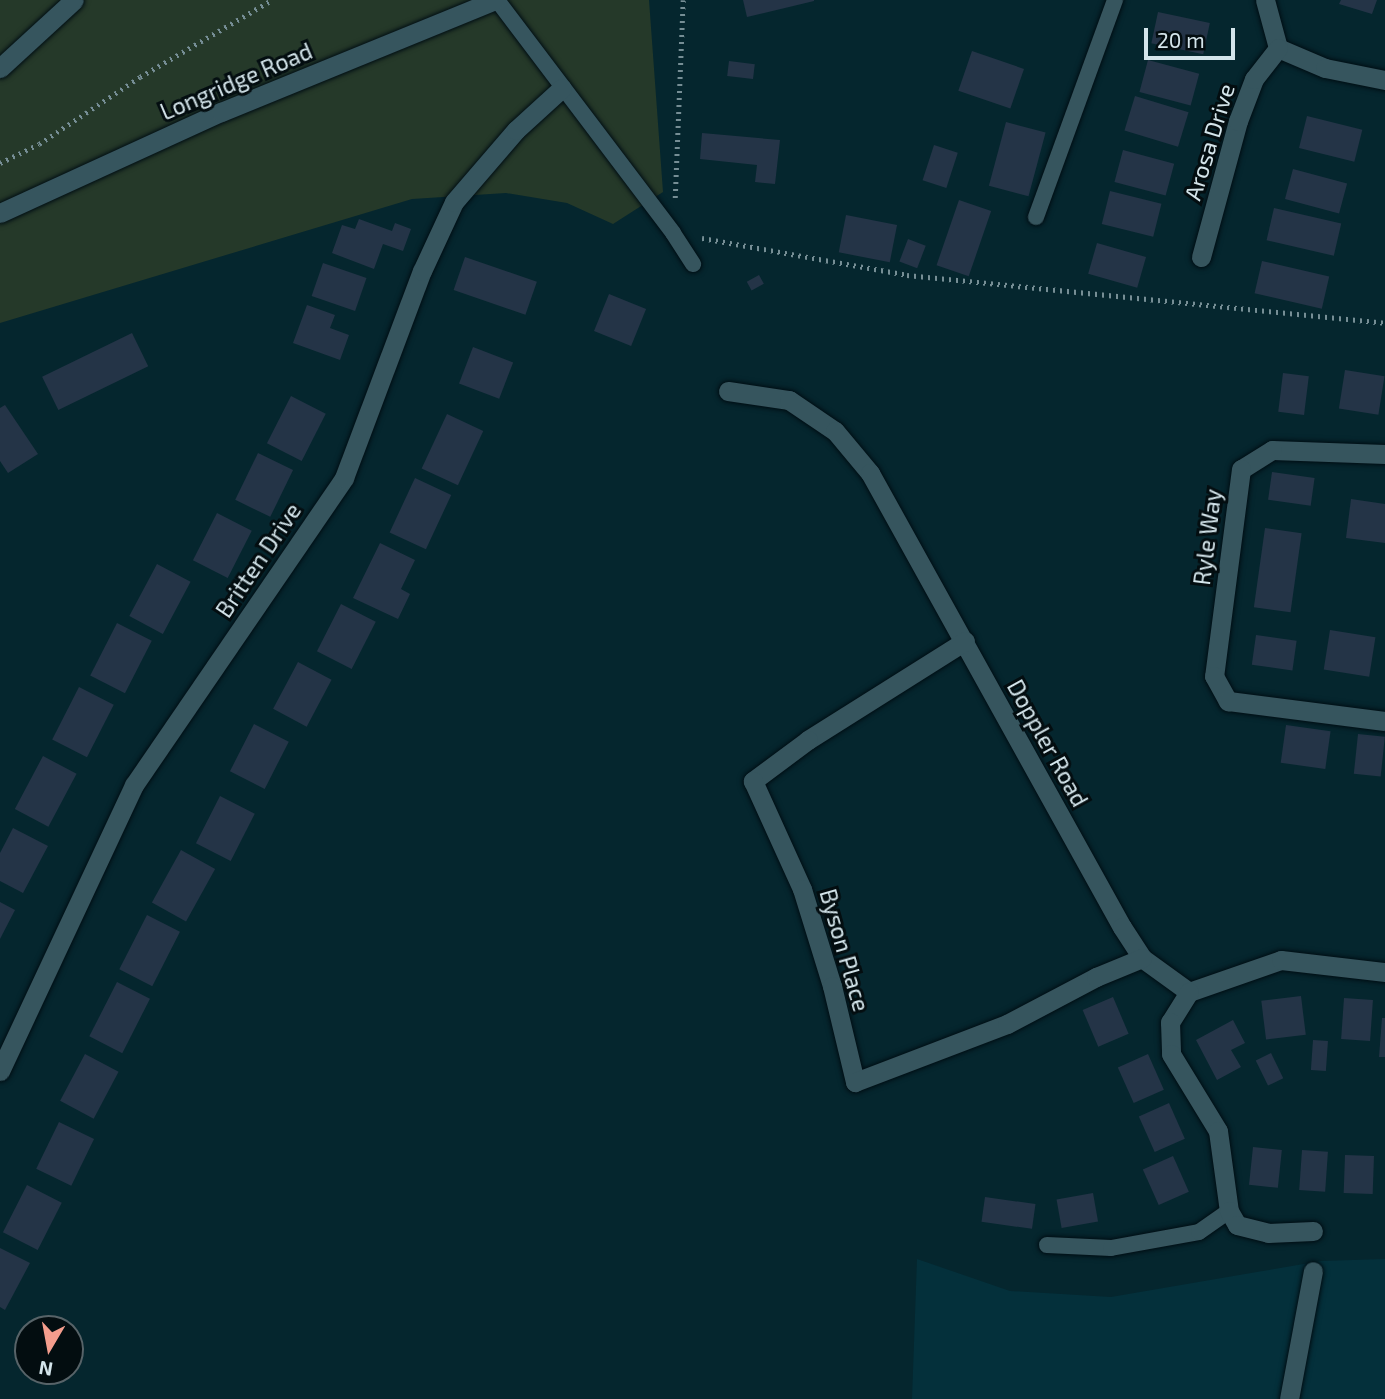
<!DOCTYPE html>
<style>
body{margin:0}
#map{position:relative;width:1385px;height:1399px;overflow:hidden;background:#05262e;font-family:"Exo 2",sans-serif}
div>[style]{position:absolute}
.built>*{inset:0;background:#04303b}
.green>*{inset:0;background:#253929}
.building>*{inset:0;background:#243447;transform-origin:0 0}
.path>*{height:4.5px;margin-top:-2.25px;transform-origin:0;background:repeating-linear-gradient(90deg,#768e95 0 2px,transparent 0 7px)}
.roads{filter:drop-shadow(0 0 2px #000e14) drop-shadow(0 0 2px #000e14)}
.service>*{height:16px;margin:-8px;padding:0 8px;transform-origin:8px;border-radius:8px;background:#36555e}
.minor>*{height:19px;margin:-9.5px;padding:0 9.5px;transform-origin:9.5px;border-radius:9.5px;background:#36555e}
.tertiary>*{height:19px;margin:-9.5px;padding:0 9.5px;transform-origin:9.5px;border-radius:9.5px;background:#36555e}
.secondary>*{height:19px;margin:-9.5px;padding:0 9.5px;transform-origin:9.5px;border-radius:9.5px;background:#36555e}
span{translate:-50% -50%;white-space:nowrap;text-align:center;line-height:1.15;-webkit-text-stroke:6px #030d10;paint-order:stroke}
.street-label{font-size:23px;color:#d4e5eb}
.north{position:absolute;left:14px;top:1315px;width:70px;height:70px;box-sizing:border-box;background:#030d10;border:2px solid #576368;border-radius:50%;rotate:190deg;font-size:19px;font-weight:700;line-height:28px;text-align:center;color:#d4e5eb}
.north::after{content:'';display:block;margin:auto;width:24px;height:32px;background:#f49d8d;clip-path:polygon(50% 0,100% 100%,50% 72%,0 100%)}
.scale{position:absolute;left:1144px;top:28px;width:91px;height:32px;box-sizing:border-box;border:4px solid #d4e5eb;border-top:0;padding-left:9px;font-size:21px;line-height:24px;white-space:nowrap;color:#d4e5eb;-webkit-text-stroke:5px #030d10;paint-order:stroke}
</style>
<div id="map">
<div class="built">
<i style="clip-path:polygon(917px 1259px,1010px 1291px,1111px 1297px,1321px 1261px,1385px 1259px,1385px 1399px,912px 1399px)"></i>
</div>
<div class="green">
<i style="clip-path:polygon(0 0,649px 0,663px 192px,613px 224px,567px 203px,506px 193px,412px 199px,0 323px)"></i>
</div>
<div class="building">
<i style="clip-path:polygon(743px 0,814px 0,814px 1px,747px 17px)"></i>
<i style="clip-path:polygon(1341px 0,1377px 0,1372px 14px,1339px 4px)"></i>
<i style="left:1158px;top:12px;width:53px;height:32px;rotate:12deg"></i>
<i style="left:972px;top:51px;width:55px;height:42px;rotate:19deg"></i>
<i style="left:1148px;top:60px;width:53px;height:33px;rotate:15deg"></i>
<i style="left:729px;top:61px;width:26px;height:15px;rotate:7deg"></i>
<i style="left:1135px;top:96px;width:56px;height:36px;rotate:17deg"></i>
<i style="left:1307px;top:116px;width:57px;height:33px;rotate:14deg"></i>
<i style="left:1006px;top:122px;width:41px;height:66px;rotate:15deg"></i>
<i style="clip-path:polygon(702px 133px,780px 140px,775px 184px,755px 182px,757px 165px,700px 159px)"></i>
<i style="left:934px;top:145px;width:25px;height:37px;rotate:18deg"></i>
<i style="left:1123px;top:150px;width:53px;height:33px;rotate:15deg"></i>
<i style="left:1293px;top:169px;width:56px;height:31px;rotate:15deg"></i>
<i style="left:1110px;top:191px;width:53px;height:34px;rotate:14deg"></i>
<i style="left:959px;top:200px;width:34px;height:69px;rotate:19deg"></i>
<i style="left:1274px;top:208px;width:69px;height:33px;rotate:13deg"></i>
<i style="left:846px;top:215px;width:52px;height:38px;rotate:11deg"></i>
<i style="clip-path:polygon(359px 219px,392px 231px,395px 223px,411px 229px,403px 251px,383px 244px,374px 269px,332px 253px,342px 225px,355px 229px)"></i>
<i style="left:908px;top:239px;width:19px;height:24px;rotate:21deg"></i>
<i style="left:1097px;top:243px;width:51px;height:32px;rotate:16deg"></i>
<i style="left:465px;top:257px;width:76px;height:35px;rotate:19deg"></i>
<i style="left:1262px;top:261px;width:69px;height:33px;rotate:13deg"></i>
<i style="left:323px;top:263px;width:46px;height:35px;rotate:19deg"></i>
<i style="left:759px;top:275px;width:10px;height:14px;rotate:61deg"></i>
<i style="left:609px;top:294px;width:40px;height:40px;rotate:22deg"></i>
<i style="clip-path:polygon(307px 305px,335px 315px,330px 328px,349px 335px,340px 360px,293px 343px)"></i>
<i style="left:132px;top:333px;width:37px;height:100px;rotate:64deg"></i>
<i style="left:473px;top:347px;width:43px;height:39px;rotate:21deg"></i>
<i style="left:1345px;top:370px;width:40px;height:39px;rotate:9deg"></i>
<i style="left:1283px;top:373px;width:26px;height:39px;rotate:7deg"></i>
<i style="left:291px;top:396px;width:39px;height:53px;rotate:27deg"></i>
<i style="clip-path:polygon(5px 405px,38px 454px,8px 473px,0 461px,0 408px)"></i>
<i style="left:447px;top:414px;width:40px;height:60px;rotate:25deg"></i>
<i style="left:258px;top:453px;width:39px;height:52px;rotate:26deg"></i>
<i style="left:1272px;top:472px;width:43px;height:28px;rotate:8deg"></i>
<i style="left:415px;top:478px;width:40px;height:60px;rotate:25deg"></i>
<i style="clip-path:polygon(1351px 499px,1385px 504px,1385px 543px,1346px 538px)"></i>
<i style="left:217px;top:513px;width:39px;height:53px;rotate:27deg"></i>
<i style="left:1265px;top:528px;width:37px;height:80px;rotate:8deg"></i>
<i style="clip-path:polygon(380px 543px,415px 560px,401px 589px,410px 594px,398px 619px,353px 598px)"></i>
<i style="left:157px;top:564px;width:38px;height:59px;rotate:28deg"></i>
<i style="left:341px;top:604px;width:39px;height:53px;rotate:27deg"></i>
<i style="left:117px;top:623px;width:39px;height:59px;rotate:27deg"></i>
<i style="left:1330px;top:630px;width:46px;height:40px;rotate:9deg"></i>
<i style="left:1256px;top:635px;width:41px;height:30px;rotate:8deg"></i>
<i style="left:298px;top:662px;width:38px;height:53px;rotate:28deg"></i>
<i style="left:79px;top:687px;width:39px;height:59px;rotate:27deg"></i>
<i style="left:254px;top:724px;width:39px;height:53px;rotate:27deg"></i>
<i style="left:1286px;top:725px;width:45px;height:38px;rotate:8deg"></i>
<i style="left:1358px;top:734px;width:27px;height:40px;rotate:6deg"></i>
<i style="left:43px;top:756px;width:38px;height:60px;rotate:28deg"></i>
<i style="left:220px;top:796px;width:39px;height:53px;rotate:27deg"></i>
<i style="clip-path:polygon(13px 828px,48px 846px,23px 893px,0 881px,0 853px)"></i>
<i style="left:181px;top:850px;width:39px;height:60px;rotate:29deg"></i>
<i style="clip-path:polygon(0 902px,15px 910px,0 939px)"></i>
<i style="left:147px;top:915px;width:37px;height:61px;rotate:27deg"></i>
<i style="left:117px;top:982px;width:37px;height:61px;rotate:27deg"></i>
<i style="left:1301px;top:996px;width:39px;height:40px;rotate:83deg"></i>
<i style="left:1113px;top:997px;width:40px;height:33px;rotate:67deg"></i>
<i style="left:1344px;top:998px;width:29px;height:41px;rotate:4deg"></i>
<i style="clip-path:polygon(1382px 1018px,1385px 1018px,1385px 1057px,1379px 1057px)"></i>
<i style="clip-path:polygon(1233px 1020px,1245px 1043px,1231px 1050px,1241px 1067px,1217px 1080px,1196px 1040px)"></i>
<i style="left:1313px;top:1040px;width:15px;height:30px;rotate:4deg"></i>
<i style="left:1271px;top:1053px;width:28px;height:17px;rotate:64deg"></i>
<i style="left:85px;top:1054px;width:38px;height:53px;rotate:28deg"></i>
<i style="left:1148px;top:1054px;width:39px;height:33px;rotate:66deg"></i>
<i style="left:1169px;top:1103px;width:39px;height:33px;rotate:66deg"></i>
<i style="left:59px;top:1122px;width:39px;height:52px;rotate:26deg"></i>
<i style="left:1253px;top:1147px;width:29px;height:38px;rotate:6deg"></i>
<i style="left:1302px;top:1150px;width:26px;height:40px;rotate:4deg"></i>
<i style="left:1345px;top:1155px;width:29px;height:38px;rotate:2deg"></i>
<i style="left:1173px;top:1156px;width:39px;height:33px;rotate:66deg"></i>
<i style="left:27px;top:1185px;width:39px;height:53px;rotate:27deg"></i>
<i style="left:1093px;top:1193px;width:29px;height:37px;rotate:80deg"></i>
<i style="left:985px;top:1197px;width:51px;height:25px;rotate:8deg"></i>
<i style="clip-path:polygon(0 1248px,30px 1263px,5px 1310px,0 1307px)"></i>
</div>
<div class="path">
<i style="left:0;top:163px;width:43px;rotate:-26deg"></i>
<i style="left:39px;top:144px;width:121px;rotate:-33.6deg"></i>
<i style="left:140px;top:77px;width:153px;rotate:-30.3deg"></i>
<i style="left:675px;top:198px;width:198px;rotate:-87.7deg"></i>
<i style="left:702px;top:238px;width:208px;rotate:10.2deg"></i>
<i style="left:907px;top:275px;width:480px;rotate:5.7deg"></i>
</div>
<div class="roads">
<div class="service">
<i style="left:497px;top:0;width:292px;rotate:52.9deg"></i>
<i style="left:673px;top:233px;width:37px;rotate:57deg"></i>
<i style="left:1036px;top:217px;width:231px;rotate:-70deg"></i>
<i style="left:1047px;top:1245px;width:64px;rotate:2.7deg"></i>
<i style="left:1111px;top:1248px;width:89px;rotate:-10.3deg"></i>
<i style="left:1199px;top:1232px;width:37px;rotate:-35deg"></i>
</div>
<div class="minor">
<i style="left:1265px;top:0;width:50px;rotate:74.8deg"></i>
<i style="left:1278px;top:48px;width:51px;rotate:23.1deg"></i>
<i style="left:1325px;top:68px;width:61px;rotate:11.3deg"></i>
<i style="left:1201px;top:257px;width:141px;rotate:-74.8deg"></i>
<i style="left:1238px;top:121px;width:45px;rotate:-69.1deg"></i>
<i style="left:1254px;top:79px;width:39px;rotate:-52deg"></i>
<i style="left:728px;top:391px;width:62px;rotate:8.4deg"></i>
<i style="left:789px;top:400px;width:55px;rotate:34deg"></i>
<i style="left:835px;top:431px;width:55px;rotate:50.2deg"></i>
<i style="left:870px;top:473px;width:519px;rotate:60.97deg"></i>
<i style="left:1122px;top:927px;width:37px;rotate:57deg"></i>
<i style="left:1142px;top:958px;width:58px;rotate:35.9deg"></i>
<i style="left:1189px;top:992px;width:97px;rotate:-19.2deg"></i>
<i style="left:1281px;top:960px;width:105px;rotate:6.6deg"></i>
<i style="left:1385px;top:454px;width:113px;rotate:-178deg"></i>
<i style="left:1272px;top:450px;width:36px;rotate:148deg"></i>
<i style="left:1241px;top:469px;width:209px;rotate:97.4deg"></i>
<i style="left:1214px;top:676px;width:29px;rotate:61deg"></i>
<i style="left:1228px;top:701px;width:158px;rotate:7.3deg"></i>
<i style="left:965px;top:641px;width:186px;rotate:147.8deg"></i>
<i style="left:808px;top:740px;width:69px;rotate:143.3deg"></i>
<i style="left:753px;top:781px;width:119px;rotate:65.6deg"></i>
<i style="left:802px;top:889px;width:102px;rotate:72.8deg"></i>
<i style="left:832px;top:986px;width:99px;rotate:76.5deg"></i>
<i style="left:855px;top:1082px;width:163px;rotate:-20.9deg"></i>
<i style="left:1007px;top:1024px;width:101px;rotate:-27.8deg"></i>
<i style="left:1096px;top:977px;width:50px;rotate:-22.4deg"></i>
<i style="left:1189px;top:992px;width:36px;rotate:122deg"></i>
<i style="left:1170px;top:1022px;width:32px;rotate:88deg"></i>
<i style="left:1171px;top:1054px;width:90px;rotate:58.6deg"></i>
<i style="left:1218px;top:1131px;width:81px;rotate:82.2deg"></i>
<i style="left:1229px;top:1211px;width:16px;rotate:60deg"></i>
<i style="left:1237px;top:1225px;width:32px;rotate:14deg"></i>
<i style="left:1268px;top:1233px;width:45px;rotate:-2.5deg"></i>
<i style="left:0;top:1071px;width:316px;rotate:-64.9deg"></i>
<i style="left:134px;top:785px;width:372px;rotate:-55.6deg"></i>
<i style="left:344px;top:478px;width:221px;rotate:-69.4deg"></i>
<i style="left:422px;top:271px;width:76px;rotate:-65.1deg"></i>
<i style="left:454px;top:202px;width:95px;rotate:-49.3deg"></i>
<i style="left:516px;top:130px;width:62px;rotate:-42.4deg"></i>
<i style="left:1289px;top:1399px;width:130px;rotate:-79.4deg"></i>
</div>
<div class="tertiary">
<i style="left:0;top:213px;width:243px;rotate:-24.6deg"></i>
<i style="left:221px;top:112px;width:296px;rotate:-22.2deg"></i>
</div>
<div class="secondary">
<i style="left:0;top:68px;width:100px;rotate:-42.6deg"></i>
</div>
</div>
<div class="street-label">
<span style="left:236px;top:81px;rotate:-23deg">Longridge Road</span>
<span style="left:1209px;top:142px;rotate:-73deg">Arosa Drive</span>
<span style="left:1207px;top:537px;rotate:-83deg">Ryle Way</span>
<span style="left:258px;top:560px;rotate:-56deg">Britten Drive</span>
<span style="left:1048px;top:743px;rotate:61deg">Doppler Road</span>
<span style="left:845px;top:950px;rotate:74deg">Byson Place</span>
</div>
<div class="north">N</div>
<div class="scale">20 m</div>
</div>
